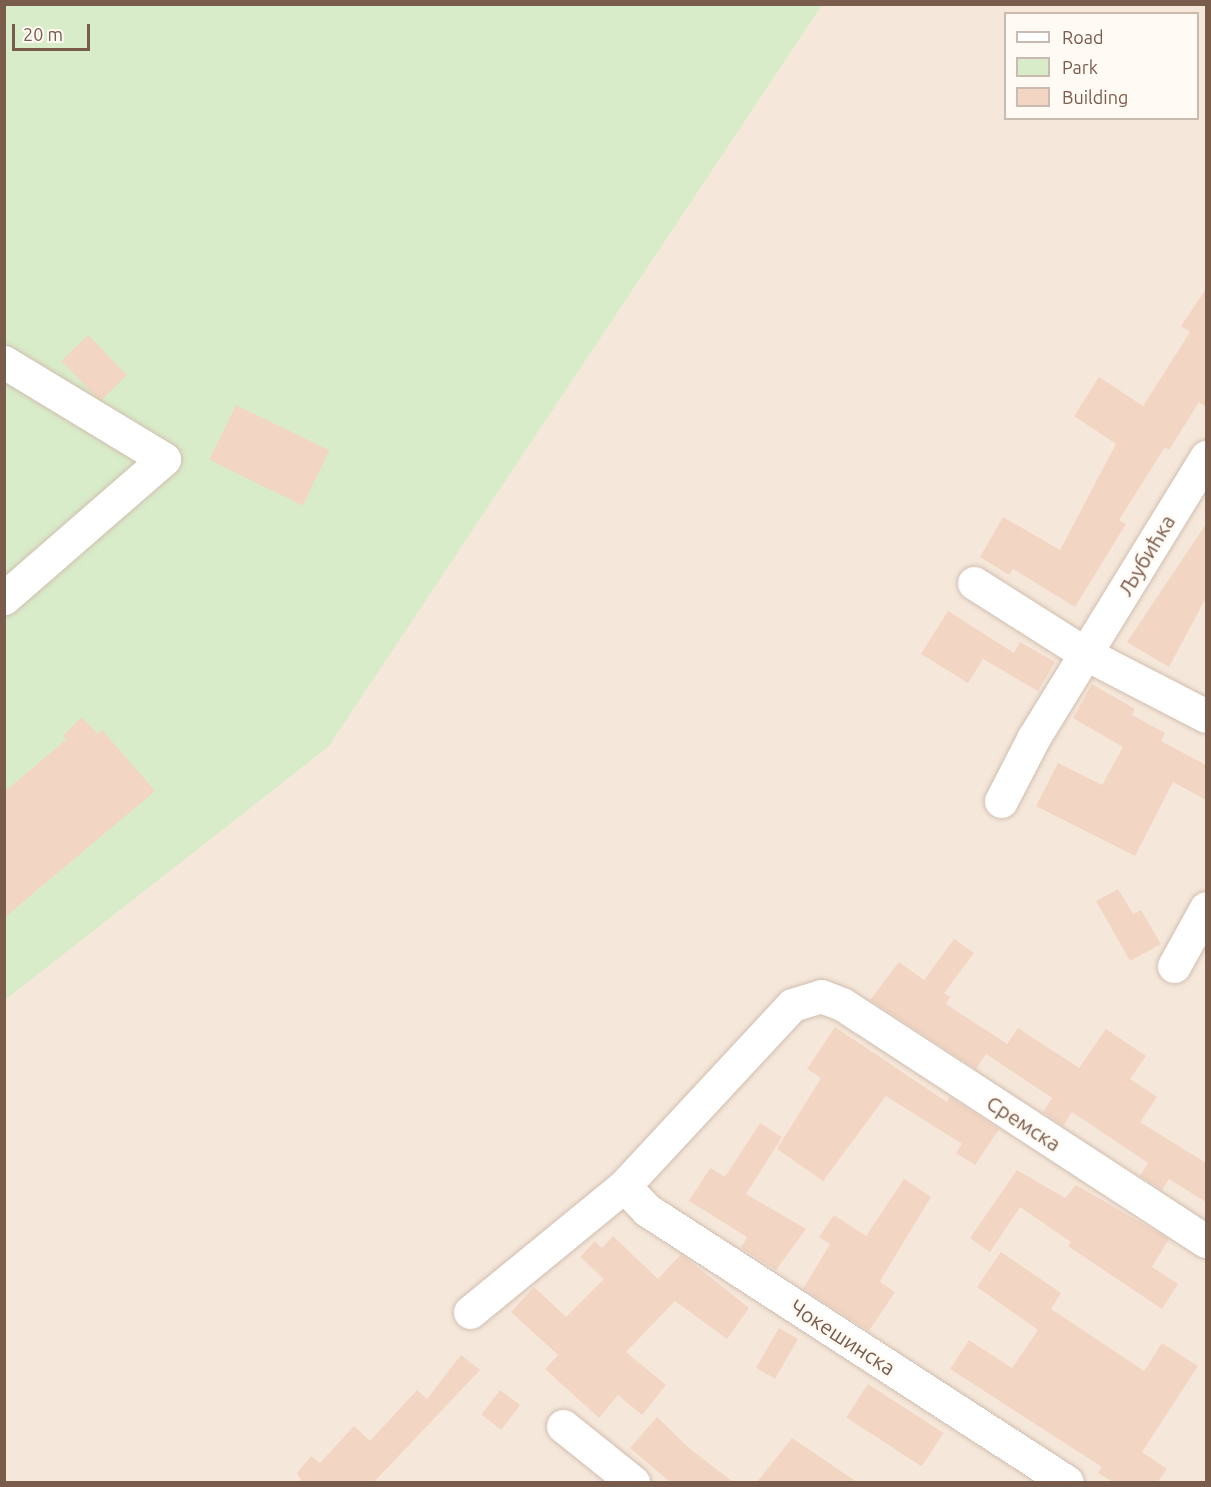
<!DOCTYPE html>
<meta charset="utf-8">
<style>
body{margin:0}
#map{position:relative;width:1211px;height:1487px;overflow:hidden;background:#fdf6ec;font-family:Ubuntu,sans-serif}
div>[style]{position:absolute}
.residential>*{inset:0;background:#f5e8da}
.green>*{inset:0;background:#d8ecc9}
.building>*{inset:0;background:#f3d5c3;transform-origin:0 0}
.roads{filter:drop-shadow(0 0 2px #d1beb0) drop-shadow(0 0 2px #d1beb0)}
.minor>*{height:33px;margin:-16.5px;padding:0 16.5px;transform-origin:16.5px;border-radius:16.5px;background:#fff}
span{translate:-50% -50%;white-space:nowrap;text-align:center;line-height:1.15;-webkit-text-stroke:5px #fffaf3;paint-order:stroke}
.street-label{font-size:21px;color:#7a5c4d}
.frame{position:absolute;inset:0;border:6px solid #7a5c4d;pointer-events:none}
.legend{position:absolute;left:1004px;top:12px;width:195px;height:108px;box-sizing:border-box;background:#fffaf3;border:2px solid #cabbb1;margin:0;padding:8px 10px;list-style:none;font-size:18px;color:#7a5c4d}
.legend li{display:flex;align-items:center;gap:12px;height:30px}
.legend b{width:30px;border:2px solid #cabbb1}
.scale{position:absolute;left:12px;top:24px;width:78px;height:27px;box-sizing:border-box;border:3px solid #7a5c4d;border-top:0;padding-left:8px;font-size:18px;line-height:21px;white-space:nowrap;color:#7a5c4d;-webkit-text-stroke:4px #fffaf3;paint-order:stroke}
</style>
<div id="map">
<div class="residential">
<i style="clip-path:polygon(evenodd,5px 5px,1206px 5px,1206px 1482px,5px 1482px,5px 5px,1006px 14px,1198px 14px,1198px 118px,1006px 118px,1006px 14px)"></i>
</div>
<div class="green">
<i style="clip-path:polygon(5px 5px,822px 5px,328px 747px,5px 1000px)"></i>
</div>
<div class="building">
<i style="clip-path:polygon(1206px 289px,1206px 407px,1199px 402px,1169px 450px,1165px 447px,1119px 520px,1126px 524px,1075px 607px,1013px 569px,1009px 575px,980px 557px,1003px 517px,1060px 550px,1116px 444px,1074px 416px,1099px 377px,1143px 406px,1190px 332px,1181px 326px)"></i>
<i style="left:88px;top:335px;width:56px;height:37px;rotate:46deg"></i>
<i style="left:236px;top:405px;width:104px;height:61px;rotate:26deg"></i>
<i style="clip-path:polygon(1206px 524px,1206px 598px,1169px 667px,1127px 642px)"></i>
<i style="clip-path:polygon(948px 611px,1014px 653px,1020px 642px,1055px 662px,1038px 691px,983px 659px,968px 683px,921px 654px)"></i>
<i style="clip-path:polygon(1092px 684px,1135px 709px,1132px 715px,1165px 733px,1161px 741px,1206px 765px,1206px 800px,1173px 782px,1135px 856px,1036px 806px,1058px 763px,1102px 785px,1123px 747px,1073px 718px)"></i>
<i style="clip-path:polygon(81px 717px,98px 734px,102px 730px,155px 791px,4px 918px,4px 792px,67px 739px,63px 736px)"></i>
<i style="clip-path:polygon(1118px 889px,1133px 914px,1141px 910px,1161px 944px,1130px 961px,1096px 901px)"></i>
<i style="clip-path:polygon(954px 939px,974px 953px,944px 993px,950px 997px,946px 1004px,1007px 1044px,1018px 1028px,1079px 1068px,1106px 1029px,1146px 1056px,1130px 1079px,1157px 1097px,1140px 1122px,1206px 1163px,1206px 1202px,1169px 1179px,1162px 1190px,1140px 1176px,1148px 1163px,1072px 1112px,1063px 1126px,1043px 1112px,1052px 1098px,986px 1054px,976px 1069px,870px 1000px,899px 962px,924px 980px)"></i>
<i style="clip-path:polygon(835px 1027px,947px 1102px,950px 1097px,999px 1129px,975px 1165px,956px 1153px,962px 1144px,886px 1096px,823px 1181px,777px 1149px,821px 1078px,807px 1069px)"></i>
<i style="clip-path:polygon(760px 1123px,782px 1137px,746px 1194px,806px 1229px,776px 1270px,741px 1248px,747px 1237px,689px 1201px,710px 1168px,725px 1177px)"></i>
<i style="clip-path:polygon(1017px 1170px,1065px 1198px,1076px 1185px,1169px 1239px,1152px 1267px,1178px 1284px,1162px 1309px,1068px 1246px,1071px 1242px,1020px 1207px,990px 1252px,970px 1238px)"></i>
<i style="clip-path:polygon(904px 1179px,931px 1197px,883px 1276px,880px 1282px,895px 1292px,869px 1331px,803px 1289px,830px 1244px,819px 1237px,834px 1215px,866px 1236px)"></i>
<i style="clip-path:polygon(613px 1236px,658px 1279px,681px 1254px,749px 1308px,727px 1339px,675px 1301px,626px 1352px,666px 1385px,642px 1415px,618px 1395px,599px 1418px,545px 1369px,558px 1355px,511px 1312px,534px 1287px,566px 1317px,604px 1279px,580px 1257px,595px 1241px,602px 1248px)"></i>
<i style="clip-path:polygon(1001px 1252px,1061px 1293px,1051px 1309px,1144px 1371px,1162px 1343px,1198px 1366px,1142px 1452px,1167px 1469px,1158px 1482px,1113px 1482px,1098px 1473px,1102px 1467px,950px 1369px,969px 1340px,1012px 1368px,1038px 1330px,977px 1287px)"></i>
<i style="left:779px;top:1328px;width:22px;height:46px;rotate:30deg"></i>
<i style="clip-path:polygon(461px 1355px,480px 1370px,374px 1482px,302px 1482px,297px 1473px,311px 1456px,320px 1463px,354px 1426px,370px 1441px,417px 1390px,427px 1399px)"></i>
<i style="left:868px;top:1384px;width:90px;height:40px;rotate:33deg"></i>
<i style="left:500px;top:1390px;width:25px;height:31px;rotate:37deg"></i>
<i style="clip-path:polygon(657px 1417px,689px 1448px,733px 1482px,670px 1482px,630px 1448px)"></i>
<i style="clip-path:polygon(792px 1438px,857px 1482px,757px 1482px)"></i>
</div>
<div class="roads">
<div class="minor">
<i style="left:4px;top:362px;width:187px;rotate:31.2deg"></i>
<i style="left:164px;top:459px;width:212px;rotate:139deg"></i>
<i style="left:974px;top:583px;width:133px;rotate:32.4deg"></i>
<i style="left:1086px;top:654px;width:135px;rotate:27.3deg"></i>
<i style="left:1001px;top:801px;width:72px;rotate:-62.7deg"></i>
<i style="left:1034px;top:737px;width:329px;rotate:-58.4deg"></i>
<i style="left:1174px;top:966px;width:66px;rotate:-61.1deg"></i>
<i style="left:624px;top:1186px;width:33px;rotate:46deg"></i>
<i style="left:647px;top:1210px;width:500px;rotate:32.93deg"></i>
<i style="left:470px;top:1312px;width:199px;rotate:-39.3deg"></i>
<i style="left:624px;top:1186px;width:247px;rotate:-47.1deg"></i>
<i style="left:792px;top:1005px;width:30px;rotate:-17deg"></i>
<i style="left:821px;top:996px;width:22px;rotate:21deg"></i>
<i style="left:842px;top:1004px;width:434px;rotate:33.1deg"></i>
<i style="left:563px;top:1426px;width:90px;rotate:38.7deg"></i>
</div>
</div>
<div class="street-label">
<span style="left:1146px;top:555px;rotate:-59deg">Љубићка</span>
<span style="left:1024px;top:1123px;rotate:33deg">Сремска</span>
<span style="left:843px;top:1337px;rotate:33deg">Чокешинска</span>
</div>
<div class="frame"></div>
<ul class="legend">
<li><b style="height:8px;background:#fff"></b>Road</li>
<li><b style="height:16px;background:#d8ecc9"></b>Park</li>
<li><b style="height:16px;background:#f3d5c3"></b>Building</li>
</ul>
<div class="scale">20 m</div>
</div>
